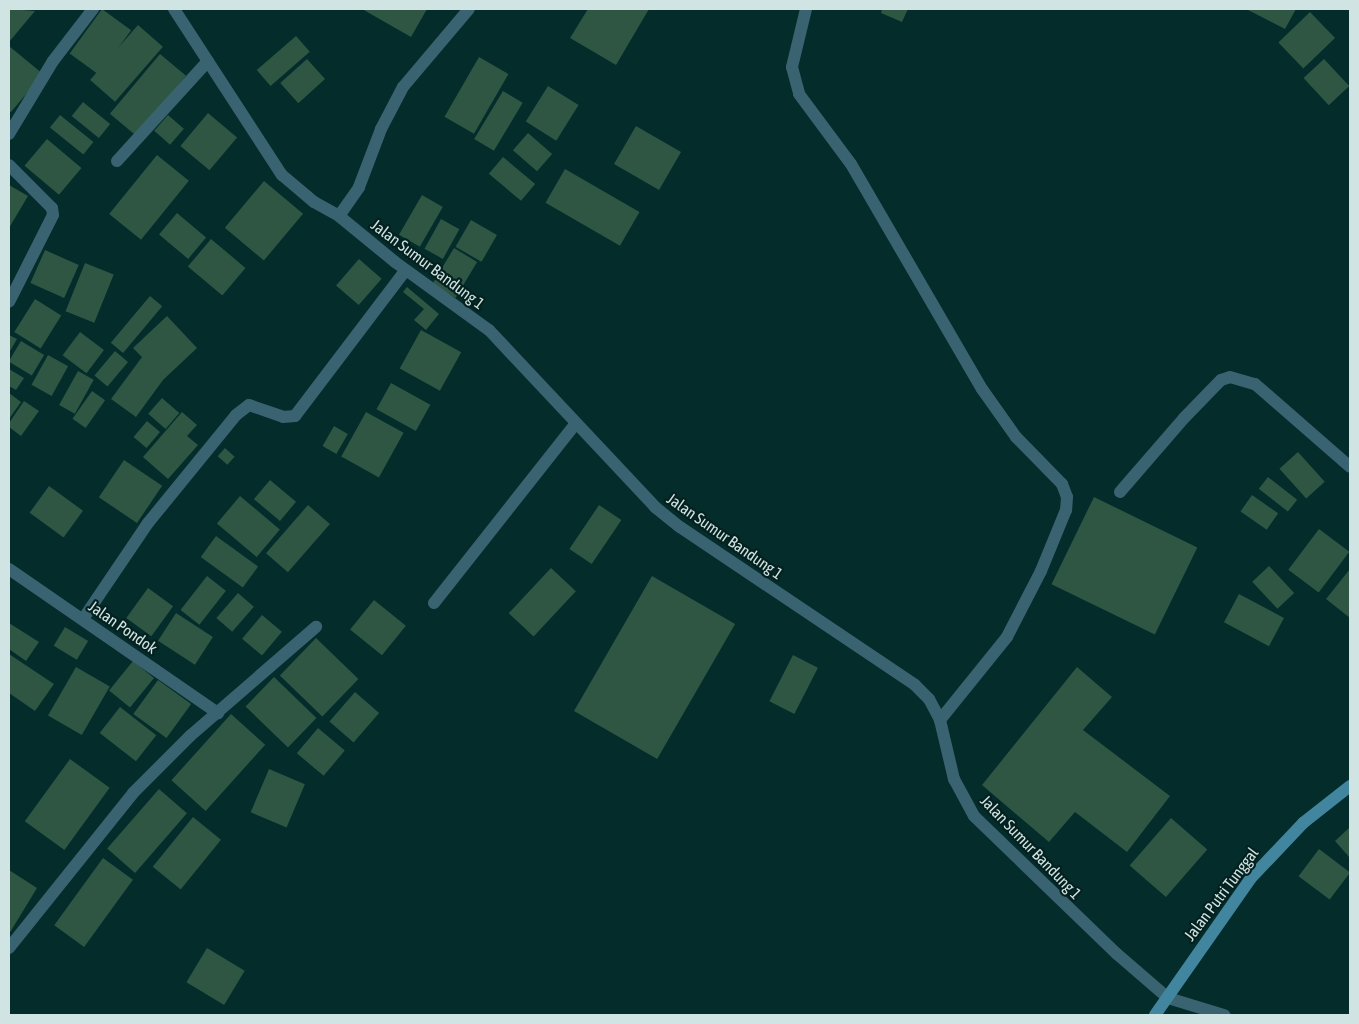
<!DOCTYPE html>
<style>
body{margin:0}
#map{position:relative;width:1359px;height:1024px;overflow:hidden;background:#032c2b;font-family:"Asap Condensed",sans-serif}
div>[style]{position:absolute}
.building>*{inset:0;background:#2e5643;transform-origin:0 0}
.street>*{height:12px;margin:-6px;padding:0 6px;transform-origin:6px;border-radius:6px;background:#3a6372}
.secondary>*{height:12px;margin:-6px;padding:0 6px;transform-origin:6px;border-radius:6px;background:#41869e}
span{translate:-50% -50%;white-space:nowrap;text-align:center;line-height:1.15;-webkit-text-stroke:4.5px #042120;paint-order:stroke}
.street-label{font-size:16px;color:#d0e4e3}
.frame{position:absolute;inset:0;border:10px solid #d0e4e3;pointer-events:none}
</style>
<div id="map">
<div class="building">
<div style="clip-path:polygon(9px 9px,35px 11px,9px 42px)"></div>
<div style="left:102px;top:9px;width:36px;height:55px;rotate:36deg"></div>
<div style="clip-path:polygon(362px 9px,427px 9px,411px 37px)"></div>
<div style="clip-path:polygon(588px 9px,649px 9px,616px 65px,570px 38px)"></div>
<div style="clip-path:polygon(882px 9px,908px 9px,902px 22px,881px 13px)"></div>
<div style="clip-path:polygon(1246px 9px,1296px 9px,1285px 29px)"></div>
<div style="left:1310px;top:12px;width:36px;height:44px;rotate:46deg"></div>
<div style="left:138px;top:25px;width:33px;height:73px;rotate:41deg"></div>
<div style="left:296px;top:36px;width:21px;height:52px;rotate:49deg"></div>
<div style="clip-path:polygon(9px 46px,43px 74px,11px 112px,9px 111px)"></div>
<div style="left:160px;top:54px;width:34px;height:78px;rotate:40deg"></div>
<div style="left:479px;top:57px;width:34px;height:69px;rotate:30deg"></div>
<div style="left:307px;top:59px;width:27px;height:36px;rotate:48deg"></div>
<div style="left:1324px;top:59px;width:37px;height:28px;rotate:47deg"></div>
<div style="left:548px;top:86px;width:36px;height:42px;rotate:32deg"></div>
<div style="left:503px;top:91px;width:23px;height:56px;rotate:31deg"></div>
<div style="left:83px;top:102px;width:35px;height:18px;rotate:39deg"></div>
<div style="left:208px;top:113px;width:38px;height:43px;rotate:40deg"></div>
<div style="left:60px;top:115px;width:43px;height:16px;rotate:39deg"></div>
<div style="left:168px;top:115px;width:21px;height:21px;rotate:41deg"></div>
<div style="left:636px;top:126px;width:52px;height:44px;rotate:30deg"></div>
<div style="left:528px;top:133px;width:32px;height:23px;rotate:41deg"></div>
<div style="left:47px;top:139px;width:45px;height:35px;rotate:40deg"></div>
<div style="left:157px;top:155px;width:41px;height:76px;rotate:39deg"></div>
<div style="left:503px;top:157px;width:42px;height:22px;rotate:40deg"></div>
<div style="left:565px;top:169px;width:86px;height:39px;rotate:30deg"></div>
<div style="left:264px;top:181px;width:51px;height:61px;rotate:40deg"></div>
<div style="clip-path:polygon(9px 185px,28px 196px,9px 228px)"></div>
<div style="left:422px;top:195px;width:24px;height:46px;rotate:30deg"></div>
<div style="left:177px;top:213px;width:38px;height:28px;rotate:40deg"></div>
<div style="left:441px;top:219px;width:21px;height:34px;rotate:29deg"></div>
<div style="left:471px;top:220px;width:30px;height:31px;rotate:30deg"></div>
<div style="left:211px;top:239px;width:45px;height:36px;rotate:40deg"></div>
<div style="left:454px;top:248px;width:27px;height:42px;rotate:31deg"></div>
<div style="left:45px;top:250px;width:37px;height:36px;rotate:24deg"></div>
<div style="left:359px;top:259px;width:30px;height:35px;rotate:41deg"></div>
<div style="left:85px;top:263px;width:31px;height:52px;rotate:22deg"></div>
<div style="clip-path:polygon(407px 287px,439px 314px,426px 330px,414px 320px,424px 309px,403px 292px)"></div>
<div style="left:150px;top:296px;width:16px;height:61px;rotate:40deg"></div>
<div style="left:35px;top:299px;width:31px;height:39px;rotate:32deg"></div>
<div style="clip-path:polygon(167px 316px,197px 348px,163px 380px,136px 417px,111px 399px,142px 357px,133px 348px)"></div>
<div style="left:421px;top:330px;width:46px;height:44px;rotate:29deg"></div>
<div style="left:80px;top:332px;width:30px;height:29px;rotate:37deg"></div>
<div style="clip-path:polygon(9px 335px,17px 339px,9px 353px)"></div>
<div style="left:21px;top:341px;width:27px;height:24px;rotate:31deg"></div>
<div style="left:115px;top:351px;width:17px;height:32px;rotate:40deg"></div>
<div style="left:48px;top:355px;width:23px;height:34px;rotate:29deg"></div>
<div style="clip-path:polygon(9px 369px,24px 378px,16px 390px,9px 386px)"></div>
<div style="left:78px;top:371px;width:18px;height:39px;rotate:29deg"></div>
<div style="left:391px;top:383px;width:45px;height:30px;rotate:29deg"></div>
<div style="left:92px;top:391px;width:16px;height:34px;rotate:35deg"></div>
<div style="clip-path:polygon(9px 393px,21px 402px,9px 419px)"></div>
<div style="left:162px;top:398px;width:23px;height:21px;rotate:41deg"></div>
<div style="clip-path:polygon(24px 401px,39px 411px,21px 436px,9px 427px,9px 423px)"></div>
<div style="clip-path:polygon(182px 412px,197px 425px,187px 436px,198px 445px,168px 479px,143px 457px)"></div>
<div style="left:366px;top:412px;width:43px;height:51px;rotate:29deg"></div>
<div style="left:147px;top:421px;width:17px;height:21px;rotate:40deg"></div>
<div style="left:334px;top:426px;width:16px;height:23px;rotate:30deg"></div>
<div style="left:225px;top:448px;width:13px;height:11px;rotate:42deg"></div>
<div style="left:1298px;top:452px;width:40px;height:25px;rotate:48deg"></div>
<div style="left:124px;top:460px;width:46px;height:45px;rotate:34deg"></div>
<div style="left:1268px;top:477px;width:37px;height:15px;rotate:38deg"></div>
<div style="left:270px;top:480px;width:34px;height:25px;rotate:40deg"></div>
<div style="left:49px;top:486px;width:42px;height:33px;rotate:36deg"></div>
<div style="left:1252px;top:495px;width:32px;height:20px;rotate:35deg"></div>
<div style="left:240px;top:496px;width:52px;height:36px;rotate:40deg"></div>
<div style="left:1094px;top:497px;width:115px;height:97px;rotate:26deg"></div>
<div style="left:308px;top:505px;width:29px;height:64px;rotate:41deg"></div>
<div style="left:599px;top:505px;width:27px;height:53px;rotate:34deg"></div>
<div style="left:1319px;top:529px;width:38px;height:51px;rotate:37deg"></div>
<div style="left:216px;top:536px;width:52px;height:26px;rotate:36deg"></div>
<div style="left:1269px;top:566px;width:37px;height:23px;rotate:47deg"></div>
<div style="left:551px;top:568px;width:34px;height:62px;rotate:43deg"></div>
<div style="clip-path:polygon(1350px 569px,1350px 618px,1326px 599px)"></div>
<div style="left:207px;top:576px;width:24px;height:43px;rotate:38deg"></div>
<div style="left:652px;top:576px;width:96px;height:156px;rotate:30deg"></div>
<div style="left:148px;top:588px;width:31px;height:37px;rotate:36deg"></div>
<div style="left:238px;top:593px;width:21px;height:33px;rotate:41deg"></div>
<div style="left:1239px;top:594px;width:51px;height:32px;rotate:28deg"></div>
<div style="left:374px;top:600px;width:41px;height:38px;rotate:39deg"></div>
<div style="left:176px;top:613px;width:44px;height:33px;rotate:33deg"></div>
<div style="left:262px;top:615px;width:26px;height:31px;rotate:40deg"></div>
<div style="clip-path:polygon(9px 623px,39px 642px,26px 661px,9px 649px)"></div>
<div style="left:65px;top:627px;width:27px;height:22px;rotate:31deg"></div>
<div style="left:316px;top:638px;width:59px;height:52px;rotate:44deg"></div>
<div style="clip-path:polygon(9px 654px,54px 684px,35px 711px,9px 693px)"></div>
<div style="left:793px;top:655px;width:28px;height:52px;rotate:27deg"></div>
<div style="left:133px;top:661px;width:27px;height:38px;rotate:39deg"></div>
<div style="left:76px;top:667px;width:39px;height:56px;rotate:30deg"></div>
<div style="clip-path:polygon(1077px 667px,1112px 697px,1083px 730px,1170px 796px,1127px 852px,1075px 812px,1049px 842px,982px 785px)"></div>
<div style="left:274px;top:677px;width:59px;height:41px;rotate:44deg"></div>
<div style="left:158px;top:680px;width:41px;height:42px;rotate:36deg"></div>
<div style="left:355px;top:692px;width:32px;height:39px;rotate:41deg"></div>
<div style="left:120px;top:707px;width:46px;height:33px;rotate:38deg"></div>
<div style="left:231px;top:714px;width:46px;height:89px;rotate:42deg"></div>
<div style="left:318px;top:728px;width:35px;height:33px;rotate:40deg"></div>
<div style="left:70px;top:759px;width:49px;height:77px;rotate:36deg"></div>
<div style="left:269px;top:769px;width:39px;height:47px;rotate:23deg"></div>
<div style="left:159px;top:789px;width:37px;height:79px;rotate:41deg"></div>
<div style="left:193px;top:817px;width:36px;height:64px;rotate:39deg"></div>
<div style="left:1171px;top:818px;width:48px;height:63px;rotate:41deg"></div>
<div style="clip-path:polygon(1350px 827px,1350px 858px,1335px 841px)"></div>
<div style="left:1319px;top:849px;width:39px;height:34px;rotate:37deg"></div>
<div style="left:103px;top:858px;width:37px;height:83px;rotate:36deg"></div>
<div style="clip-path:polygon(9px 870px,37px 888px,9px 934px)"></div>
<div style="left:207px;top:948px;width:44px;height:40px;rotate:31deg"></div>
</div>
<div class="street">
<div style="left:174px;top:9px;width:198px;rotate:57deg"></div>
<div style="left:282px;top:175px;width:42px;rotate:40.2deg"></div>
<div style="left:314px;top:202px;width:29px;rotate:29deg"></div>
<div style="left:339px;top:216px;width:72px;rotate:39.4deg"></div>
<div style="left:395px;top:262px;width:116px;rotate:35.9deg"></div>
<div style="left:489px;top:330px;width:243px;rotate:46.8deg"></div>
<div style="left:655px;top:507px;width:32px;rotate:39deg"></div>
<div style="left:680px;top:527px;width:283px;rotate:33.9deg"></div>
<div style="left:915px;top:685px;width:20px;rotate:45deg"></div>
<div style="left:929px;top:699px;width:24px;rotate:62deg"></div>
<div style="left:940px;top:720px;width:61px;rotate:76.7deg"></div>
<div style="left:954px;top:779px;width:42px;rotate:61.6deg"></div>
<div style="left:974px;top:816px;width:199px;rotate:44deg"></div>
<div style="left:1117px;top:954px;width:67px;rotate:40.8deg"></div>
<div style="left:1168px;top:998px;width:59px;rotate:16.9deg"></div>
<div style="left:806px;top:9px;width:60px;rotate:103.6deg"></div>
<div style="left:792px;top:67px;width:28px;rotate:75deg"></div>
<div style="left:799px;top:94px;width:87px;rotate:53.4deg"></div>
<div style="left:851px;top:164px;width:260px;rotate:59.8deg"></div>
<div style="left:982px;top:389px;width:59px;rotate:54.7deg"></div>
<div style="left:1016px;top:437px;width:66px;rotate:45.6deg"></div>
<div style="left:1062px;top:484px;width:14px;rotate:69deg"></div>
<div style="left:1067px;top:497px;width:13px;rotate:94deg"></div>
<div style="left:1066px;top:510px;width:66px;rotate:112.3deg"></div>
<div style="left:1041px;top:571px;width:74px;rotate:117.3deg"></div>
<div style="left:1007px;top:637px;width:107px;rotate:128.9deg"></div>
<div style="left:9px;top:134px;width:85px;rotate:-58.9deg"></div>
<div style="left:53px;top:61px;width:66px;rotate:-52.4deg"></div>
<div style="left:117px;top:161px;width:135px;rotate:-47.7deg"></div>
<div style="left:9px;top:165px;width:61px;rotate:45deg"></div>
<div style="left:52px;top:208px;width:7px;rotate:82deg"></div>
<div style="left:53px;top:215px;width:97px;rotate:116.8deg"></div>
<div style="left:339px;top:216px;width:35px;rotate:-55deg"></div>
<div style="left:359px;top:187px;width:62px;rotate:-69.2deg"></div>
<div style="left:381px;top:129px;width:47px;rotate:-62.4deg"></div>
<div style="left:403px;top:87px;width:102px;rotate:-49.8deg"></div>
<div style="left:1120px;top:492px;width:98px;rotate:-49.1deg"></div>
<div style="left:1184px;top:418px;width:53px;rotate:-45.8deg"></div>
<div style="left:1221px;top:380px;width:9px;rotate:-18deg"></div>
<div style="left:1230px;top:377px;width:26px;rotate:16deg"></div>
<div style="left:1255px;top:384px;width:126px;rotate:41.1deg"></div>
<div style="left:9px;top:569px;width:254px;rotate:34.6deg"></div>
<div style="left:434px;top:603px;width:229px;rotate:-51.7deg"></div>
<div style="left:83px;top:619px;width:116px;rotate:-55.9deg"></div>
<div style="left:148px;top:523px;width:139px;rotate:-50.8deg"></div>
<div style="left:236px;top:415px;width:16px;rotate:-38deg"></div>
<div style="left:249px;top:405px;width:36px;rotate:19deg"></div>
<div style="left:283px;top:417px;width:12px;rotate:-5deg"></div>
<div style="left:295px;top:416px;width:183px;rotate:-52.8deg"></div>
<div style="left:9px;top:948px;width:198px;rotate:-51.3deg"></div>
<div style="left:133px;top:793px;width:81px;rotate:-45deg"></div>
<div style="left:190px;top:736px;width:167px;rotate:-40.9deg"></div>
</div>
<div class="secondary">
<div style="left:1155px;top:1015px;width:167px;rotate:-55deg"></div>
<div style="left:1251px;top:878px;width:76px;rotate:-46.6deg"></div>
<div style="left:1303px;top:823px;width:60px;rotate:-38.2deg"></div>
</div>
<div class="street-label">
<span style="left:428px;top:264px;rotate:37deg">Jalan Sumur Bandung 1</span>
<span style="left:725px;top:536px;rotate:35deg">Jalan Sumur Bandung 1</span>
<span style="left:123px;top:627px;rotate:35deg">Jalan Pondok</span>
<span style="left:1031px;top:847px;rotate:46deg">Jalan Sumur Bandung 1</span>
<span style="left:1221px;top:894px;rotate:-53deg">Jalan Putri Tunggal</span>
</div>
<div class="frame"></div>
</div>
